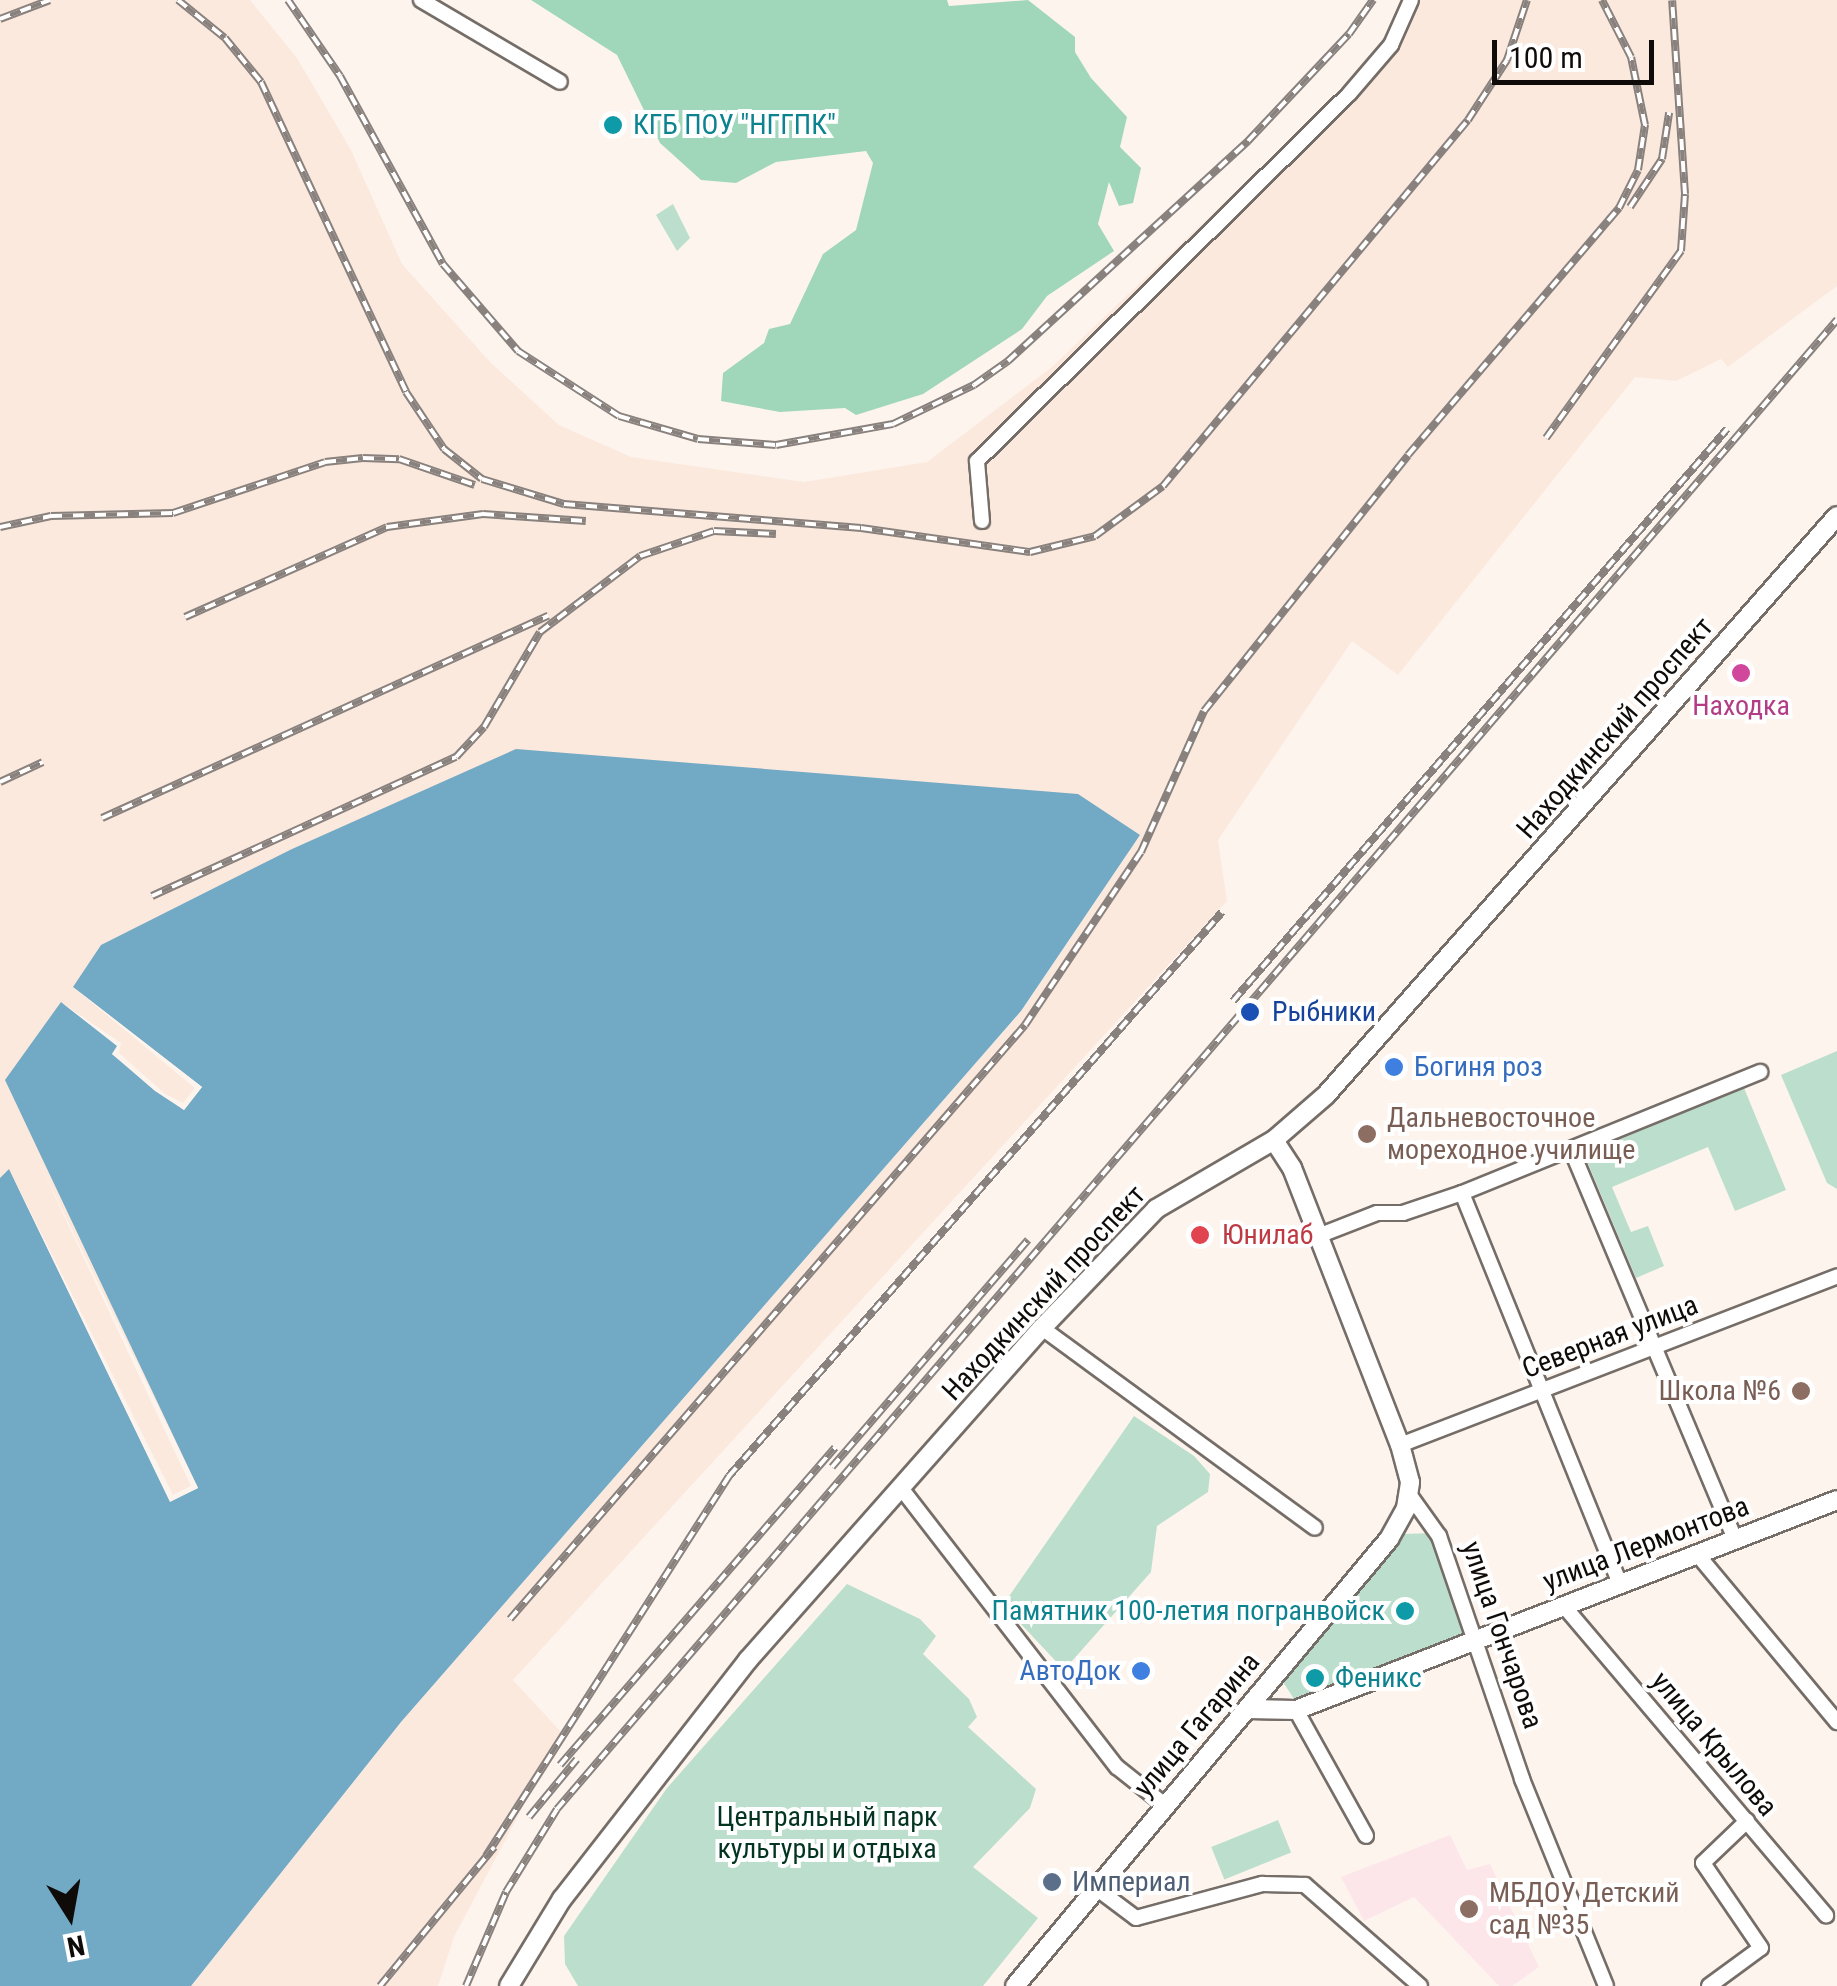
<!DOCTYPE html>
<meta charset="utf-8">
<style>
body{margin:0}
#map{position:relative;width:1837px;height:1986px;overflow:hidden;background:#fef4ee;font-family:"Roboto Condensed",sans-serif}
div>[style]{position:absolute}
.built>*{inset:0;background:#fbe9de}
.education>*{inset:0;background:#fce6ea}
.green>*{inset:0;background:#bbdfcc;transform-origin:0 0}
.forest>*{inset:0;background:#a0d7ba}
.water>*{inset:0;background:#72a9c5}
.pier>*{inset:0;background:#fef4ee}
.roads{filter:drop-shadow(2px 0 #756d67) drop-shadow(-2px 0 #756d67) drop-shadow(0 2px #756d67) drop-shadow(0 -2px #756d67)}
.minor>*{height:14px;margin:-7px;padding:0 7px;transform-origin:7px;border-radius:7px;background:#fff}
.major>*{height:18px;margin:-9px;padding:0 9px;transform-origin:9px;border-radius:9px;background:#fff}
.rail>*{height:8px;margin-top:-4px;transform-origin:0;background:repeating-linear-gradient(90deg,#fff 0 11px,#88817d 0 22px);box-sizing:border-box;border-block:2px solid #88817d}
.dots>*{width:28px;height:28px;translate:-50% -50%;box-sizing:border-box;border:5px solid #fff;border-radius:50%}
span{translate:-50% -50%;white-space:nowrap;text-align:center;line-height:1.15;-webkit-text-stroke:8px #fff;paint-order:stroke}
.culture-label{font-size:28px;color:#0d838f}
.left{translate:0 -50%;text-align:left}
.right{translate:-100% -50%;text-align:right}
.hotel-label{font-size:28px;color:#b23c85}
.street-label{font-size:28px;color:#0f0b09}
.transit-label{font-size:28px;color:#164399}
.shop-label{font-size:28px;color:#366cbe}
.education-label{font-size:28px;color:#785e54}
.health-label{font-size:28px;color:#be3a42}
.park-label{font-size:28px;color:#033321}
.service-label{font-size:28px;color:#4e5e75}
.north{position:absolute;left:20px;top:1866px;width:100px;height:100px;-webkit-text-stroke:8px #fff;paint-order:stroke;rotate:169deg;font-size:28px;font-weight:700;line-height:40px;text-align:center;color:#0f0b09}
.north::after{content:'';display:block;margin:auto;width:35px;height:45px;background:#0f0b09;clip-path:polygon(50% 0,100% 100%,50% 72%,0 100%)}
.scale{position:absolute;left:1492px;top:40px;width:162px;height:45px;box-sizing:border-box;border:5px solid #0f0b09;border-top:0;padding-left:12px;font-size:30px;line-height:35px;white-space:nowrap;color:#0f0b09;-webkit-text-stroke:8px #fff;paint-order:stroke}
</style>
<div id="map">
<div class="built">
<div style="clip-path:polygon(0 0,250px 0,297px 58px,351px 150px,402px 264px,491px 363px,559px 425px,631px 457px,804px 482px,927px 462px,1052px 367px,1345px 87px,1382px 43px,1404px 0,1837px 0,1837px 286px,1728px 367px,1721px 359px,1676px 381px,1635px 377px,1398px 675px,1352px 641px,1218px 840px,1227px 901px,513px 1680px,562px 1733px,454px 1937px,438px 1986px,191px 1986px,401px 1722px,1021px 1011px,1140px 835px,202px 1087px,198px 1488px,170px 1502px,0 1178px)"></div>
</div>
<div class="education">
<div style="clip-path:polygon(1450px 1835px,1467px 1870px,1490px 1864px,1539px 1967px,1512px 1986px,1499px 1986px,1414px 1897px,1364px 1921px,1341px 1877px)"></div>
</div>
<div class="green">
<div style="clip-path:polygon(673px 204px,690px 238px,677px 251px,656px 215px)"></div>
<div style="clip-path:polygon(1837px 1051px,1837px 1189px,1827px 1183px,1781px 1075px)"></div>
<div style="clip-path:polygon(1744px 1088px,1786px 1190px,1735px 1211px,1708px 1147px,1612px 1187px,1631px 1232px,1648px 1226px,1664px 1266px,1636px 1278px,1584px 1154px)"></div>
<div style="clip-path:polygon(1134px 1416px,1194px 1456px,1210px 1474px,1208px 1492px,1157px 1526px,1151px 1572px,1064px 1670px,1003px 1605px)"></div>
<div style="clip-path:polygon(1432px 1533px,1468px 1633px,1296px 1702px,1283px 1682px,1289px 1670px,1403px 1534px)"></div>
<div style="clip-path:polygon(847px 1584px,920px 1619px,936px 1636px,923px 1654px,969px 1699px,977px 1717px,968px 1727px,1036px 1789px,1030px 1808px,973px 1867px,1038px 1918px,983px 1986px,578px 1986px,565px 1964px,564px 1936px,667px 1788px)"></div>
<div style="left:1278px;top:1820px;width:35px;height:72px;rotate:68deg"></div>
</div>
<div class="forest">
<div style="clip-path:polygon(531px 0,947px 0,949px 6px,1028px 0,1075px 37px,1075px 52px,1091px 78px,1127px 117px,1120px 147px,1141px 168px,1133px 203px,1119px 206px,1109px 182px,1098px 224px,1114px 251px,1047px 296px,1022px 329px,923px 394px,856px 415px,845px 408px,780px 412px,721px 401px,723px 373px,764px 343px,769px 329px,790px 324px,823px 254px,856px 230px,873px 163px,866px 151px,776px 162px,736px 183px,701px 180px,660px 143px,617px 55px)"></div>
</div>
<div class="water">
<div style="clip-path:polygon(516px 749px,1078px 794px,1140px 835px,1021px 1011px,401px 1722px,191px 1986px,0 1986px,0 1178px,9px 1169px,170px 1501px,198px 1488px,5px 1080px,61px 1002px,118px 1046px,112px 1054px,184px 1110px,202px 1087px,73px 987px,101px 945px,292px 849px)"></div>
</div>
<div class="pier">
<div style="clip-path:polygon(73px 987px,202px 1087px,184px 1110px,155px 1091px,112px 1054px,117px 1046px,61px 1002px,121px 1043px,119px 1053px,165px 1094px,183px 1103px,195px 1088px)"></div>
<div style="clip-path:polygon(35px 1154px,198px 1488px,170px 1502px,9px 1169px,173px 1495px,191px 1486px)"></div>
</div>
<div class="roads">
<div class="minor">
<div style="left:421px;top:0;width:161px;rotate:30.5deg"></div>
<div style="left:982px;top:521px;width:60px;rotate:-94.8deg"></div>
<div style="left:977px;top:461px;width:523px;rotate:-44.61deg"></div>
<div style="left:1349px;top:94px;width:65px;rotate:-49.4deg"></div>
<div style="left:1391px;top:45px;width:49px;rotate:-66deg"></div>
<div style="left:1571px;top:1149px;width:423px;rotate:67.2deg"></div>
<div style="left:1462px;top:1193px;width:423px;rotate:68deg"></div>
<div style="left:1318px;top:1236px;width:63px;rotate:-21.3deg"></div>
<div style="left:1377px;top:1213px;width:26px"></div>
<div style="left:1403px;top:1213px;width:62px;rotate:-18.7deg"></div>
<div style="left:1462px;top:1193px;width:322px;rotate:-22.1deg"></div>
<div style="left:1042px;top:1328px;width:338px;rotate:36.2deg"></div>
<div style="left:1400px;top:1445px;width:469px;rotate:-21.1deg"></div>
<div style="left:901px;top:1488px;width:353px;rotate:52.3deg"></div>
<div style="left:1117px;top:1767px;width:61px;rotate:38.4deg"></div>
<div style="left:1409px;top:1494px;width:52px;rotate:54.5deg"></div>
<div style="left:1439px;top:1536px;width:257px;rotate:71.1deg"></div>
<div style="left:1522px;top:1779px;width:223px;rotate:67.9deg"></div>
<div style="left:1697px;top:1554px;width:219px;rotate:50.2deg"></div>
<div style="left:1563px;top:1605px;width:407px;rotate:49.7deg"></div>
<div style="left:1296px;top:1710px;width:144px;rotate:60.9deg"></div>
<div style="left:1096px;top:1888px;width:50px;rotate:36.9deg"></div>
<div style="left:1136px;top:1918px;width:131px;rotate:-15.1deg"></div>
<div style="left:1262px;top:1884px;width:43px;rotate:1.3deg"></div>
<div style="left:1305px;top:1885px;width:153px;rotate:41.3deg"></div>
<div style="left:1709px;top:1986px;width:64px;rotate:-36.2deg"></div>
<div style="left:1761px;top:1948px;width:103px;rotate:-124.3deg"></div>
<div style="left:1703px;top:1863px;width:61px;rotate:-43.7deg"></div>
</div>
<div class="major">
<div style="left:1248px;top:1709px;width:48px;rotate:1.2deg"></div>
<div style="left:1296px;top:1710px;width:580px;rotate:-21.21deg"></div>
<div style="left:509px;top:1986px;width:102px;rotate:-58.7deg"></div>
<div style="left:562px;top:1899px;width:303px;rotate:-52.1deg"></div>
<div style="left:748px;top:1660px;width:443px;rotate:-48.5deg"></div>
<div style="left:1042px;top:1328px;width:165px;rotate:-46.2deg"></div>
<div style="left:1156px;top:1209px;width:137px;rotate:-30.3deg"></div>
<div style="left:1274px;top:1140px;width:69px;rotate:-40.9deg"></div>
<div style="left:1326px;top:1095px;width:772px;rotate:-48.57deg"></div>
<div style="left:1015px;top:1986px;width:583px;rotate:-50.08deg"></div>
<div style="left:1389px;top:1539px;width:35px;rotate:-61deg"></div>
<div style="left:1406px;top:1508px;width:26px;rotate:-81deg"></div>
<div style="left:1410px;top:1482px;width:38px;rotate:-105deg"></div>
<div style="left:1400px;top:1445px;width:297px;rotate:-111.3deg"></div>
<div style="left:1292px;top:1168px;width:33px;rotate:-123deg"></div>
</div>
</div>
<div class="rail">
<div style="left:178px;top:0;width:60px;rotate:39deg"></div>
<div style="left:225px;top:38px;width:57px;rotate:50.7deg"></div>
<div style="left:261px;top:82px;width:342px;rotate:64.9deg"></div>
<div style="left:406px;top:392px;width:69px;rotate:56.3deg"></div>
<div style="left:444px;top:449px;width:48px;rotate:38.3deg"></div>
<div style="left:482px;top:479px;width:86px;rotate:17deg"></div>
<div style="left:564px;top:504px;width:298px;rotate:4.6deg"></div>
<div style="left:861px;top:528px;width:171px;rotate:8.1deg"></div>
<div style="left:1030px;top:552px;width:67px;rotate:-13.8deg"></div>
<div style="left:1095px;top:536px;width:84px;rotate:-36.3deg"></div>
<div style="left:1163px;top:486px;width:476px;rotate:-50.2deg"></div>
<div style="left:1468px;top:120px;width:72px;rotate:-57deg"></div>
<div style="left:1507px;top:60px;width:63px;rotate:-71.6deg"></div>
<div style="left:288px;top:0;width:92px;rotate:55.6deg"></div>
<div style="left:340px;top:76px;width:214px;rotate:61.3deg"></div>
<div style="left:443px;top:264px;width:115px;rotate:49.2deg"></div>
<div style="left:518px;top:351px;width:120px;rotate:32.8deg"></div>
<div style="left:619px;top:416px;width:82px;rotate:16.2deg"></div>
<div style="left:698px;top:439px;width:78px;rotate:4.4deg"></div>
<div style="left:776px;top:445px;width:119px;rotate:-10.2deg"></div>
<div style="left:893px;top:424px;width:90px;rotate:-25.7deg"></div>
<div style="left:974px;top:385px;width:42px;rotate:-35.2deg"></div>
<div style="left:1008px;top:361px;width:326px;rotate:-42.5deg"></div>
<div style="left:1248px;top:141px;width:147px;rotate:-46.7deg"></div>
<div style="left:1349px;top:34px;width:42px;rotate:-54.8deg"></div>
<div style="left:0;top:19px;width:53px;rotate:-20.8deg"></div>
<div style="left:1630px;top:207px;width:58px;rotate:-56.3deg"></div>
<div style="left:1662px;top:159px;width:47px;rotate:-81.3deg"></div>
<div style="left:1546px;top:438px;width:231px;rotate:-54.2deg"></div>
<div style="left:1681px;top:251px;width:57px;rotate:-86deg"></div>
<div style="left:1685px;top:194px;width:194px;rotate:-93.8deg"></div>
<div style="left:0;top:527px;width:52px;rotate:-12.2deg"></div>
<div style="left:51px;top:516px;width:122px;rotate:-1.4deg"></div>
<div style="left:173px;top:513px;width:160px;rotate:-18.5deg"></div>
<div style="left:325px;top:462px;width:38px;rotate:-6deg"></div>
<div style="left:363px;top:458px;width:36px;rotate:2deg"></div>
<div style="left:399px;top:459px;width:80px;rotate:18.9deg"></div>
<div style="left:185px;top:617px;width:221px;rotate:-24deg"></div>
<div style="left:387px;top:527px;width:97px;rotate:-7.7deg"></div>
<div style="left:483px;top:514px;width:103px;rotate:3.9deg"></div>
<div style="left:0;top:782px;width:47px;rotate:-24.9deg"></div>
<div style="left:102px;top:818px;width:490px;rotate:-24.4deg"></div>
<div style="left:152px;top:896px;width:334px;rotate:-24.6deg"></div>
<div style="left:456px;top:757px;width:41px;rotate:-47deg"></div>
<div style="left:484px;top:727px;width:110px;rotate:-59.5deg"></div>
<div style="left:540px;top:632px;width:126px;rotate:-37.2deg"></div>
<div style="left:640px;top:556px;width:78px;rotate:-18.7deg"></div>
<div style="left:714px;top:531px;width:62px;rotate:2.8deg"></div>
<div style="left:1233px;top:1001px;width:756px;rotate:-49.18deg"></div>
<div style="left:832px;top:1467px;width:300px;rotate:-49.2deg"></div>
<div style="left:510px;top:1619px;width:786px;rotate:-49.07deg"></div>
<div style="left:1025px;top:1025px;width:208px;rotate:-56.2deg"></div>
<div style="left:1141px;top:852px;width:154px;rotate:-65.9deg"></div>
<div style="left:1204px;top:711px;width:327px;rotate:-51.4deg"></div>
<div style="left:1408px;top:455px;width:325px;rotate:-49.5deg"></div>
<div style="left:1619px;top:208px;width:42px;rotate:-63.4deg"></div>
<div style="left:1638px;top:170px;width:46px;rotate:-81.2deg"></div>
<div style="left:1645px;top:125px;width:69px;rotate:-101.6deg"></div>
<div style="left:1631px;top:57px;width:64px;rotate:-117deg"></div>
<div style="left:560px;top:1765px;width:420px;rotate:-49.1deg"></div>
<div style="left:529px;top:1817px;width:75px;rotate:-50.4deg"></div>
<div style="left:486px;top:1856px;width:451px;rotate:-57.4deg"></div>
<div style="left:729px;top:1476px;width:749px;rotate:-48.84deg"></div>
<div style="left:380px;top:1986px;width:180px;rotate:-50.6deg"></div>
<div style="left:466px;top:1986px;width:102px;rotate:-66.9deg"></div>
<div style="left:506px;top:1892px;width:97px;rotate:-58.4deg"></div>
<div style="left:557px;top:1809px;width:1964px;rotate:-49.32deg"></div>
</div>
<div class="dots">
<div style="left:613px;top:125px;background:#0f9aa8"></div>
<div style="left:1741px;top:673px;background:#d1479c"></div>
<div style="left:1250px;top:1012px;background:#1a4fb4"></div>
<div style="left:1394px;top:1067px;background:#3f7fe0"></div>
<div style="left:1367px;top:1134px;background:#8d6e63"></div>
<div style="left:1200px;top:1235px;background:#e0444e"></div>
<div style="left:1801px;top:1391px;background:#8d6e63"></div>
<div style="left:1405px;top:1611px;background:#0f9aa8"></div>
<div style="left:1141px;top:1671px;background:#3f7fe0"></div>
<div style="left:1315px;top:1678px;background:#0f9aa8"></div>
<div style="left:1052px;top:1882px;background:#5c6f8a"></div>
<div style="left:1469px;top:1909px;background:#8d6e63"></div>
</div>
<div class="culture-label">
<span class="left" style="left:633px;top:125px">КГБ ПОУ "НГГПК"</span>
<span class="right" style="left:1385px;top:1611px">Памятник 100-летия погранвойск</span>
<span class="left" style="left:1335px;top:1678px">Феникс</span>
</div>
<div class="hotel-label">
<span style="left:1741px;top:706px">Находка</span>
</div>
<div class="street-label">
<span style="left:1615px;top:728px;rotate:-49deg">Находкинский проспект</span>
<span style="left:1044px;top:1293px;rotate:-47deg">Находкинский проспект</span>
<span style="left:1610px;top:1337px;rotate:-21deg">Северная улица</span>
<span style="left:1646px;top:1544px;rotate:-21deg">улица Лермонтова</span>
<span style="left:1502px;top:1635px;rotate:71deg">улица Гончарова</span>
<span style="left:1197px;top:1725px;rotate:-50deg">улица Гагарина</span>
<span style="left:1714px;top:1744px;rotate:50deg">улица Крылова</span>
</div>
<div class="transit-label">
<span class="left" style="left:1272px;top:1012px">Рыбники</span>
</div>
<div class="shop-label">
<span class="left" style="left:1414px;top:1067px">Богиня роз</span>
<span class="right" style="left:1121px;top:1671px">АвтоДок</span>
</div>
<div class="education-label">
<span class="left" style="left:1387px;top:1134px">Дальневосточное<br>мореходное училище</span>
<span class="right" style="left:1781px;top:1391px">Школа №6</span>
<span class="left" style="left:1489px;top:1909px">МБДОУ Детский<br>сад №35</span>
</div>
<div class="health-label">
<span class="left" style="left:1222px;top:1235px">Юнилаб</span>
</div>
<div class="park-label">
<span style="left:827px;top:1833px">Центральный парк<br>культуры и отдыха</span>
</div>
<div class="service-label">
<span class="left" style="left:1072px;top:1882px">Империал</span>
</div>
<div class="north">N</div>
<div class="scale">100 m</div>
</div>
